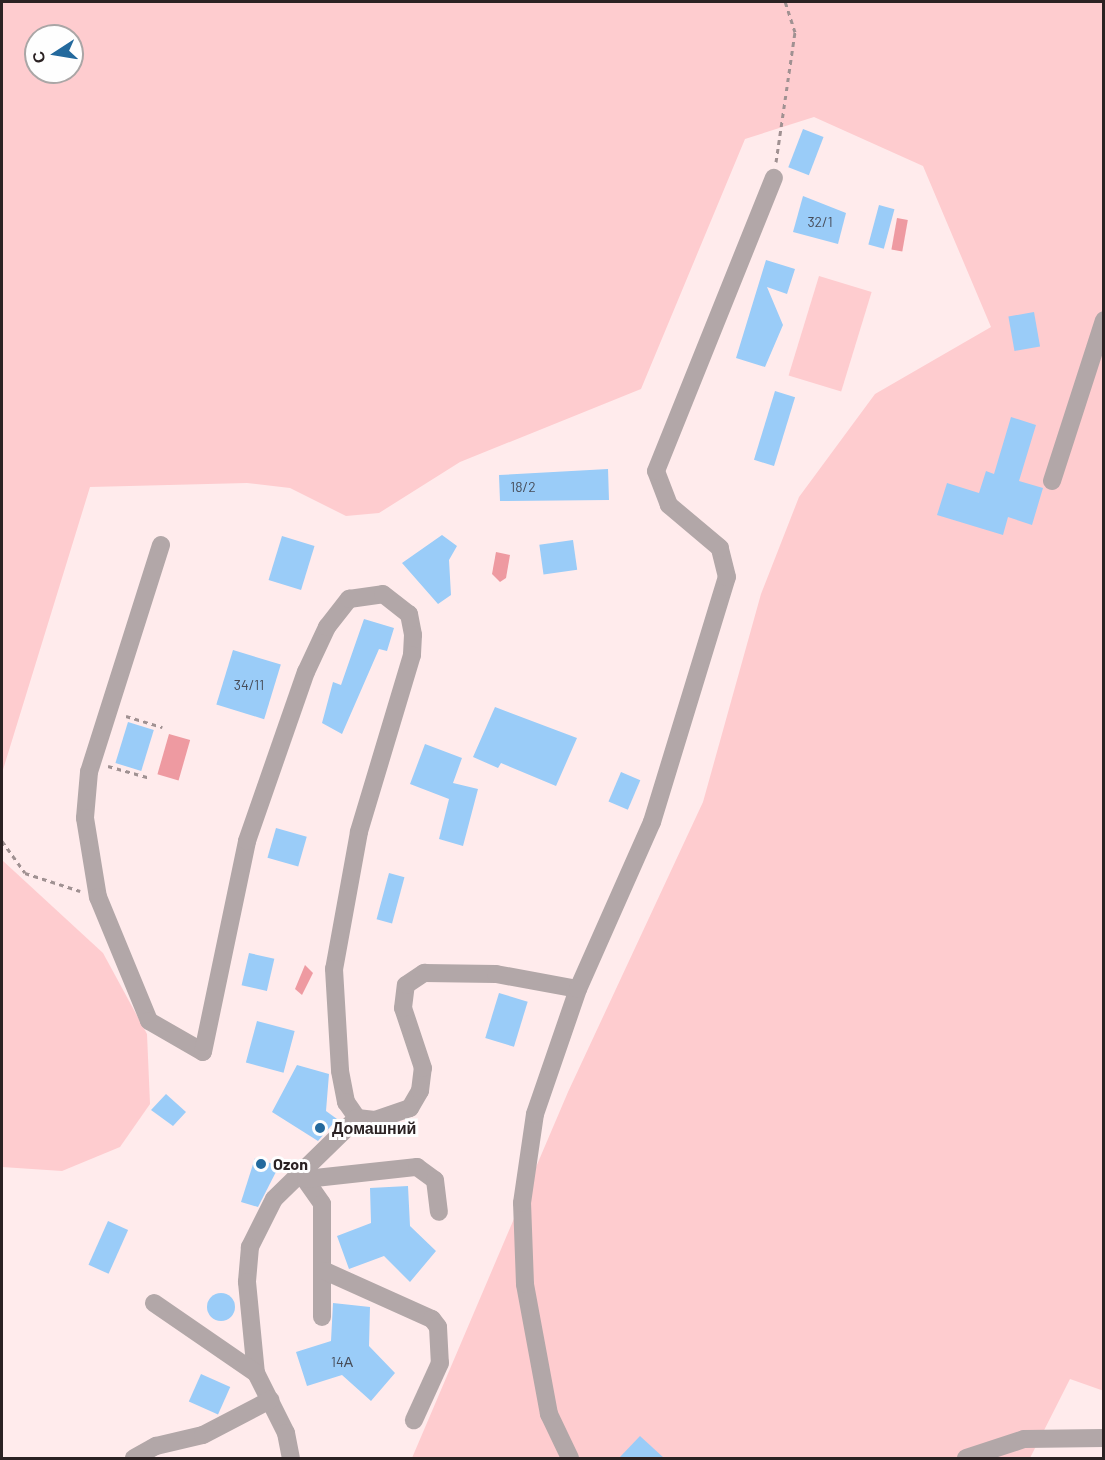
<!DOCTYPE html>
<meta charset="utf-8">
<style>
body{margin:0}
#map{position:relative;width:1105px;height:1460px;overflow:hidden;background:#ffebec;font-family:Barlow,sans-serif}
div>[style]{position:absolute}
.green>*{inset:0;background:#fecccf;transform-origin:0 0}
.water>*{inset:0;background:#ee9aa1;transform-origin:0 0}
.building>*{inset:0;background:#9accf8;transform-origin:0 0}
.round{border-radius:50%}
.path>*{height:3px;margin-top:-1.5px;transform-origin:0;background:repeating-linear-gradient(90deg,#a09192 0 4.5px,transparent 0 9px)}
.minor>*{height:18px;margin:-9px;padding:0 9px;transform-origin:9px;border-radius:9px;background:#b2a7a8}
.dots>*{width:16px;height:16px;translate:-50% -50%;box-sizing:border-box;border:3px solid #fefefe;border-radius:50%}
span{translate:-50% -50%;white-space:nowrap;text-align:center;line-height:1.15;-webkit-text-stroke:6px #fefefe;paint-order:stroke}
.number-label{font-size:14px;color:#474c58}
.number-label span{-webkit-text-stroke-width:0}
.poi-label{font-size:16px;color:#2b2223;font-weight:700}
.left{translate:0 -50%;text-align:left}
.frame{position:absolute;inset:0;border:3px solid #2b2223;pointer-events:none}
.north{position:absolute;left:24px;top:24px;width:60px;height:60px;box-sizing:border-box;background:#fefefe;border:2px solid #aaa6a6;border-radius:50%;rotate:258deg;font-size:16px;font-weight:700;line-height:24px;text-align:center;color:#2b2223}
.north::after{content:'';display:block;margin:auto;width:21px;height:27px;background:#23699d;clip-path:polygon(50% 0,100% 100%,50% 72%,0 100%)}
</style>
<div id="map">
<div class="green">
<div style="clip-path:polygon(evenodd,2px 2px,1103px 2px,1104px 1391px,1070px 1379px,1030px 1458px,412px 1458px,568px 1092px,703px 802px,761px 594px,799px 497px,875px 394px,991px 327px,923px 166px,814px 117px,745px 139px,641px 389px,460px 462px,379px 513px,346px 516px,290px 488px,247px 483px,90px 487px,2px 773px,2px 2px,36px 36px,72px 36px,72px 72px,36px 72px,36px 36px)"></div>
<div style="left:819px;top:276px;width:55px;height:104px;rotate:17deg"></div>
<div style="clip-path:polygon(2px 860px,103px 953px,147px 1034px,150px 1104px,120px 1147px,62px 1171px,2px 1167px)"></div>
</div>
<div class="water">
<div style="left:897px;top:218px;width:11px;height:32px;rotate:10deg"></div>
<div style="clip-path:polygon(496px 552px,510px 555px,506px 578px,500px 582px,492px 574px)"></div>
<div style="left:169px;top:734px;width:22px;height:42px;rotate:16deg"></div>
<div style="clip-path:polygon(305px 965px,313px 973px,302px 995px,295px 989px)"></div>
</div>
<div class="building">
<div style="left:803px;top:129px;width:22px;height:41px;rotate:21deg"></div>
<div style="clip-path:polygon(803px 196px,846px 213px,838px 244px,793px 232px)"></div>
<div style="left:879px;top:205px;width:16px;height:41px;rotate:15deg"></div>
<div style="clip-path:polygon(766px 260px,795px 269px,787px 294px,767px 287px,783px 325px,765px 367px,736px 358px)"></div>
<div style="left:1034px;top:312px;width:35px;height:26px;rotate:80deg"></div>
<div style="left:775px;top:391px;width:21px;height:72px;rotate:17deg"></div>
<div style="clip-path:polygon(1011px 417px,1036px 425px,1019px 481px,1043px 488px,1032px 525px,1008px 517px,1003px 535px,937px 515px,947px 483px,979px 493px,986px 471px,994px 474px)"></div>
<div style="clip-path:polygon(608px 469px,609px 500px,500px 501px,499px 475px)"></div>
<div style="clip-path:polygon(442px 535px,457px 546px,449px 560px,451px 595px,438px 604px,402px 563px)"></div>
<div style="left:282px;top:536px;width:34px;height:46px;rotate:17deg"></div>
<div style="left:573px;top:540px;width:30px;height:34px;rotate:82deg"></div>
<div style="clip-path:polygon(364px 619px,394px 628px,387px 651px,379px 649px,342px 734px,322px 723px,333px 682px,341px 685px)"></div>
<div style="left:233px;top:650px;width:50px;height:57px;rotate:17deg"></div>
<div style="clip-path:polygon(495px 707px,577px 738px,556px 786px,501px 763px,498px 768px,473px 757px)"></div>
<div style="left:128px;top:722px;width:27px;height:43px;rotate:17deg"></div>
<div style="clip-path:polygon(425px 744px,462px 758px,453px 783px,478px 789px,463px 846px,439px 839px,449px 799px,410px 784px)"></div>
<div style="left:621px;top:772px;width:21px;height:32px;rotate:23deg"></div>
<div style="left:276px;top:828px;width:32px;height:31px;rotate:16deg"></div>
<div style="left:389px;top:873px;width:16px;height:48px;rotate:15deg"></div>
<div style="left:249px;top:953px;width:26px;height:33px;rotate:13deg"></div>
<div style="left:499px;top:993px;width:30px;height:47px;rotate:17deg"></div>
<div style="left:257px;top:1021px;width:39px;height:43px;rotate:15deg"></div>
<div style="clip-path:polygon(297px 1065px,329px 1074px,326px 1111px,337px 1119px,318px 1141px,272px 1112px)"></div>
<div style="clip-path:polygon(166px 1094px,186px 1112px,173px 1126px,151px 1110px)"></div>
<div style="clip-path:polygon(255px 1158px,279px 1166px,258px 1207px,241px 1202px)"></div>
<div style="clip-path:polygon(408px 1186px,410px 1226px,436px 1251px,410px 1282px,384px 1256px,349px 1269px,337px 1236px,371px 1223px,370px 1188px)"></div>
<div style="left:108px;top:1221px;width:22px;height:48px;rotate:24deg"></div>
<div class="round" style="left:207px;top:1293px;width:28px;height:28px"></div>
<div style="clip-path:polygon(333px 1303px,370px 1307px,369px 1346px,395px 1373px,371px 1401px,342px 1375px,307px 1386px,296px 1352px,331px 1341px)"></div>
<div style="left:201px;top:1374px;width:32px;height:30px;rotate:24deg"></div>
<div style="clip-path:polygon(640px 1436px,664px 1458px,619px 1458px)"></div>
</div>
<div class="path">
<div style="left:776px;top:162px;width:131px;rotate:-81.7deg"></div>
<div style="left:795px;top:32px;width:32px;rotate:-108deg"></div>
<div style="left:126px;top:716px;width:38px;rotate:17deg"></div>
<div style="left:108px;top:766px;width:44px;rotate:15.9deg"></div>
<div style="left:2px;top:841px;width:39px;rotate:54deg"></div>
<div style="left:25px;top:873px;width:58px;rotate:18.1deg"></div>
</div>
<div class="minor">
<div style="left:1052px;top:481px;width:169px;rotate:-72.1deg"></div>
<div style="left:161px;top:545px;width:238px;rotate:107.6deg"></div>
<div style="left:89px;top:772px;width:46px;rotate:95deg"></div>
<div style="left:85px;top:818px;width:80px;rotate:80.7deg"></div>
<div style="left:98px;top:897px;width:134px;rotate:67.6deg"></div>
<div style="left:149px;top:1021px;width:62px;rotate:29.9deg"></div>
<div style="left:203px;top:1052px;width:216px;rotate:-78.2deg"></div>
<div style="left:247px;top:841px;width:179px;rotate:-70.8deg"></div>
<div style="left:306px;top:672px;width:50px;rotate:-65deg"></div>
<div style="left:327px;top:627px;width:36px;rotate:-52deg"></div>
<div style="left:349px;top:599px;width:34px;rotate:-8deg"></div>
<div style="left:383px;top:594px;width:33px;rotate:38deg"></div>
<div style="left:409px;top:614px;width:21px;rotate:79deg"></div>
<div style="left:413px;top:635px;width:20px;rotate:93deg"></div>
<div style="left:412px;top:655px;width:185px;rotate:106.7deg"></div>
<div style="left:359px;top:832px;width:139px;rotate:100.3deg"></div>
<div style="left:334px;top:969px;width:102px;rotate:86.6deg"></div>
<div style="left:340px;top:1071px;width:32px;rotate:79deg"></div>
<div style="left:346px;top:1102px;width:19px;rotate:55deg"></div>
<div style="left:357px;top:1118px;width:116px;rotate:135.7deg"></div>
<div style="left:274px;top:1199px;width:54px;rotate:116.6deg"></div>
<div style="left:250px;top:1247px;width:35px;rotate:95deg"></div>
<div style="left:247px;top:1282px;width:91px;rotate:84.4deg"></div>
<div style="left:256px;top:1373px;width:67px;rotate:63.4deg"></div>
<div style="left:286px;top:1433px;width:25px;rotate:79deg"></div>
<div style="left:357px;top:1118px;width:18px;rotate:6deg"></div>
<div style="left:375px;top:1120px;width:37px;rotate:-19deg"></div>
<div style="left:410px;top:1108px;width:20px;rotate:-60deg"></div>
<div style="left:420px;top:1091px;width:23px;rotate:-83deg"></div>
<div style="left:423px;top:1068px;width:63px;rotate:-108.4deg"></div>
<div style="left:403px;top:1008px;width:23px;rotate:-83deg"></div>
<div style="left:406px;top:985px;width:22px;rotate:-34deg"></div>
<div style="left:424px;top:973px;width:72px;rotate:0.8deg"></div>
<div style="left:496px;top:974px;width:83px;rotate:10.4deg"></div>
<div style="left:302px;top:1175px;width:35px;rotate:55deg"></div>
<div style="left:322px;top:1204px;width:113px;rotate:90deg"></div>
<div style="left:306px;top:1179px;width:112px;rotate:-6.2deg"></div>
<div style="left:417px;top:1167px;width:22px;rotate:36deg"></div>
<div style="left:435px;top:1180px;width:32px;rotate:83deg"></div>
<div style="left:325px;top:1271px;width:117px;rotate:24.2deg"></div>
<div style="left:432px;top:1319px;width:10px;rotate:53deg"></div>
<div style="left:438px;top:1327px;width:36px;rotate:87deg"></div>
<div style="left:440px;top:1363px;width:63px;rotate:114.5deg"></div>
<div style="left:154px;top:1303px;width:124px;rotate:34.5deg"></div>
<div style="left:134px;top:1458px;width:25px;rotate:-29deg"></div>
<div style="left:156px;top:1446px;width:48px;rotate:-13.2deg"></div>
<div style="left:203px;top:1435px;width:76px;rotate:-27.6deg"></div>
<div style="left:570px;top:1458px;width:49px;rotate:-115.5deg"></div>
<div style="left:549px;top:1414px;width:132px;rotate:-100.5deg"></div>
<div style="left:525px;top:1284px;width:81px;rotate:-92.1deg"></div>
<div style="left:522px;top:1203px;width:90px;rotate:-81.7deg"></div>
<div style="left:535px;top:1114px;width:132px;rotate:-71deg"></div>
<div style="left:578px;top:989px;width:183px;rotate:-66.1deg"></div>
<div style="left:652px;top:822px;width:256px;rotate:-73deg"></div>
<div style="left:727px;top:577px;width:30px;rotate:-104deg"></div>
<div style="left:720px;top:548px;width:67px;rotate:-139.9deg"></div>
<div style="left:669px;top:505px;width:36px;rotate:-111deg"></div>
<div style="left:656px;top:471px;width:316px;rotate:-68.1deg"></div>
<div style="left:966px;top:1458px;width:61px;rotate:-18.1deg"></div>
<div style="left:1024px;top:1439px;width:80px;rotate:-0.7deg"></div>
</div>
<div class="dots">
<div style="left:320px;top:1128px;background:#23699d"></div>
<div style="left:261px;top:1164px;background:#23699d"></div>
</div>
<div class="number-label">
<span style="left:820px;top:222px">32/1</span>
<span style="left:523px;top:487px">18/2</span>
<span style="left:249px;top:685px">34/11</span>
<span style="left:342px;top:1362px">14А</span>
</div>
<div class="poi-label">
<span class="left" style="left:332px;top:1128px">Домашний</span>
<span class="left" style="left:273px;top:1164px">Ozon</span>
</div>
<div class="frame"></div>
<div class="north">С</div>
</div>
